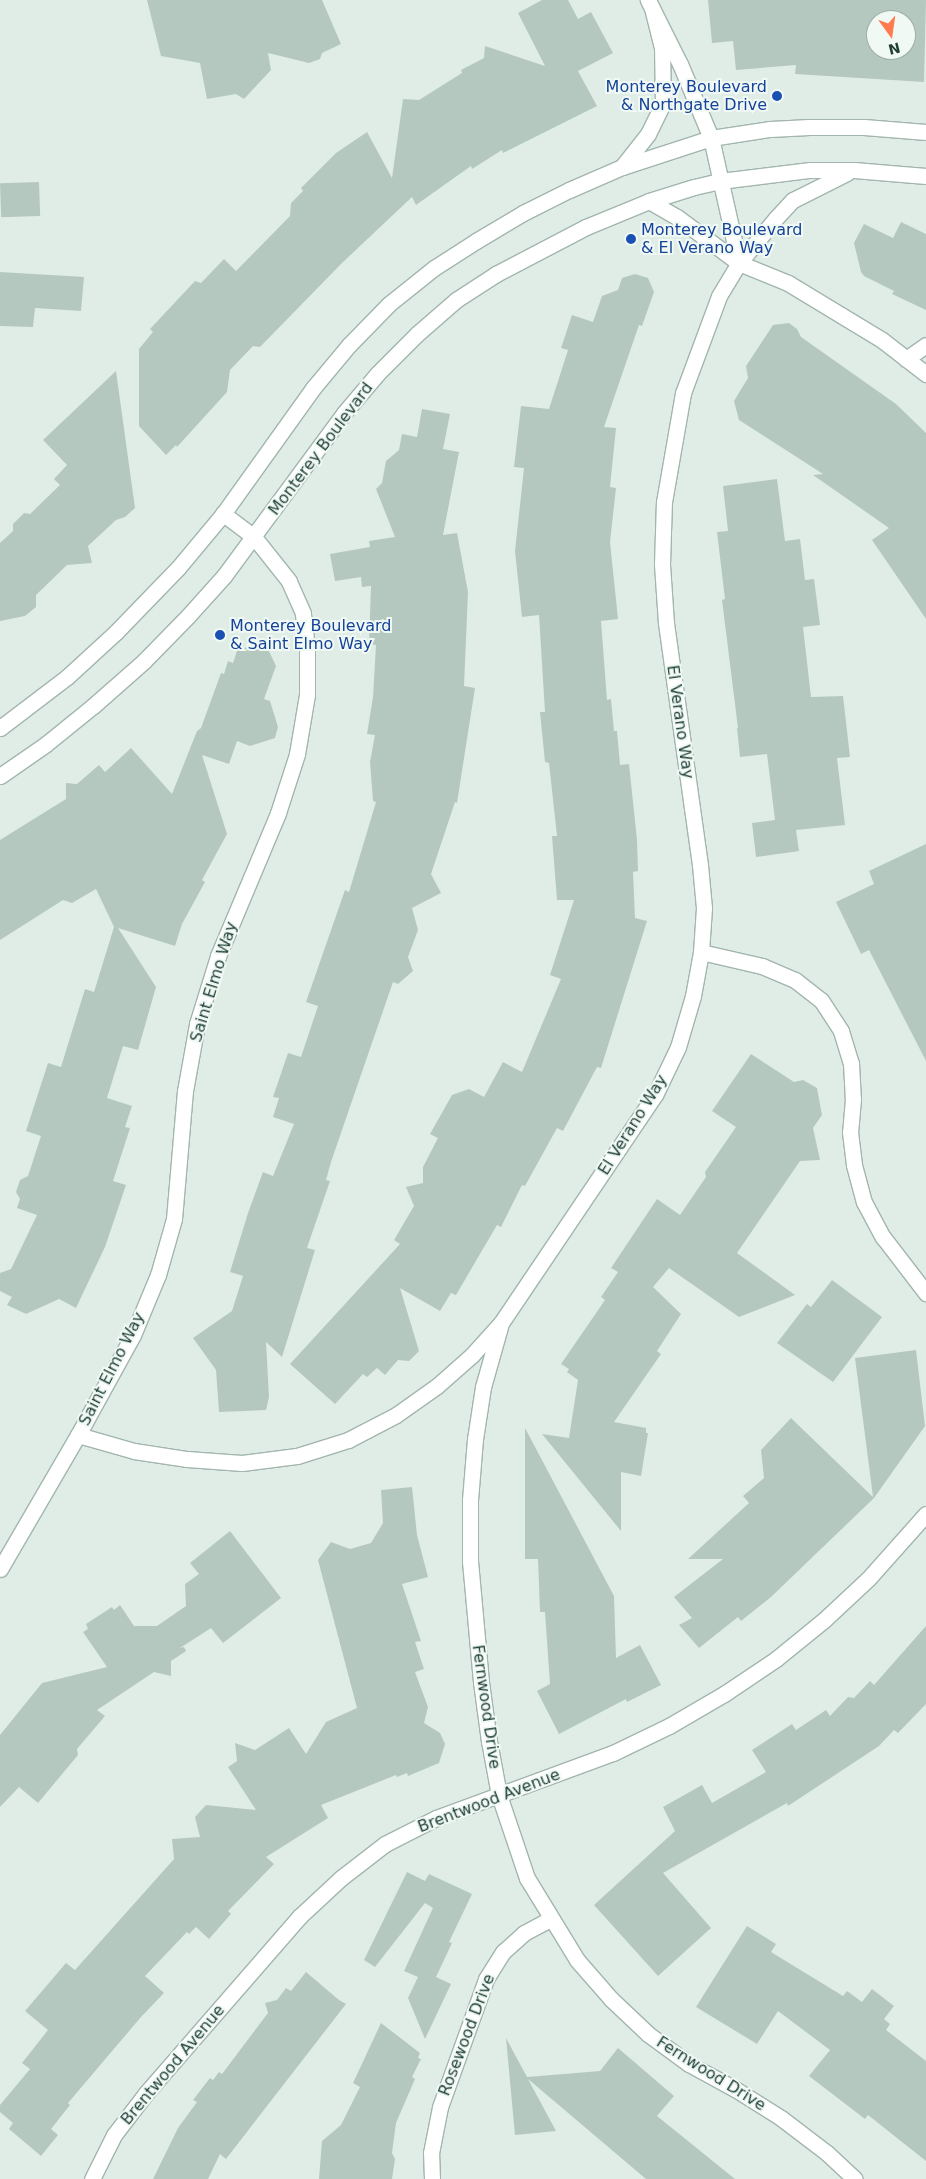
<!DOCTYPE html>
<style>
body{margin:0}
#map{position:relative;width:926px;height:2179px;overflow:hidden;background:#e0ede7;font-family:"DejaVu Sans",sans-serif}
div>[style]{position:absolute}
.building>*{inset:0;background:#b5c8c0;transform-origin:0 0}
.roads{filter:drop-shadow(1px 0 #a2b5af) drop-shadow(-1px 0 #a2b5af) drop-shadow(0 1px #a2b5af) drop-shadow(0 -1px #a2b5af)}
.service>*{height:15px;margin:-7.5px;padding:0 7.5px;transform-origin:7.5px;border-radius:7.5px;background:#fff}
.minor>*{height:15px;margin:-7.5px;padding:0 7.5px;transform-origin:7.5px;border-radius:7.5px;background:#fff}
.secondary>*{height:15px;margin:-7.5px;padding:0 7.5px;transform-origin:7.5px;border-radius:7.5px;background:#fff}
.dots>*{width:14px;height:14px;translate:-50% -50%;box-sizing:border-box;border:2px solid #f1f9f5;border-radius:50%}
span{translate:-50% -50%;white-space:nowrap;text-align:center;line-height:1.15;-webkit-text-stroke:4px #f1f9f5;paint-order:stroke}
.transit-label{font-size:16px;color:#164399}
.right{translate:-100% -50%;text-align:right}
.left{translate:0 -50%;text-align:left}
.street-label{font-size:16px;color:#1f3f37}
.north{position:absolute;left:866px;top:10px;width:50px;height:50px;box-sizing:border-box;background:#f1f9f5;border:1px solid #9dafa9;border-radius:50%;rotate:166deg;font-size:14px;font-weight:700;line-height:20px;text-align:center;color:#1f3f37}
.north::after{content:'';display:block;margin:auto;width:18px;height:22px;background:#ff7a4c;clip-path:polygon(50% 0,100% 100%,50% 72%,0 100%)}
</style>
<div id="map">
<div class="building">
<div style="clip-path:polygon(147px 0,322px 0,341px 44px,322px 53px,320px 59px,309px 63px,268px 53px,271px 70px,244px 99px,236px 94px,207px 99px,200px 63px,161px 56px)"></div>
<div style="clip-path:polygon(542px 0,568px 0,578px 19px,591px 12px,613px 53px,578px 71px,597px 106px,503px 153px,502px 150px,472px 169px,471px 166px,416px 205px,412px 197px,342px 263px,260px 347px,253px 346px,230px 370px,227px 392px,177px 447px,176px 445px,166px 455px,139px 426px,139px 349px,153px 332px,150px 329px,195px 281px,201px 283px,224px 259px,236px 271px,290px 216px,291px 203px,303px 191px,301px 188px,336px 153px,367px 132px,392px 178px,403px 99px,419px 100px,462px 73px,461px 70px,484px 58px,485px 46px,545px 66px,518px 13px)"></div>
<div style="clip-path:polygon(evenodd,708px 0,926px 0,924px 82px,795px 74px,796px 65px,736px 70px,733px 41px,712px 43px,708px 0,876px 20px,906px 20px,906px 50px,876px 50px,876px 20px)"></div>
<div style="left:39px;top:182px;width:34px;height:39px;rotate:88deg"></div>
<div style="clip-path:polygon(901px 222px,926px 234px,926px 310px,892px 294px,894px 291px,864px 276px,861px 272px,854px 243px,864px 224px,893px 238px)"></div>
<div style="clip-path:polygon(0 272px,84px 277px,81px 311px,35px 308px,33px 327px,0 326px)"></div>
<div style="clip-path:polygon(635px 274px,648px 278px,654px 292px,642px 326px,639px 325px,604px 427px,616px 428px,610px 487px,616px 488px,610px 542px,618px 619px,601px 621px,607px 700px,611px 699px,614px 731px,617px 731px,620px 765px,629px 764px,637px 840px,638px 871px,633px 872px,635px 918px,647px 921px,601px 1068px,597px 1067px,563px 1131px,557px 1128px,525px 1186px,522px 1185px,501px 1227px,497px 1225px,456px 1295px,451px 1293px,440px 1311px,400px 1288px,419px 1351px,409px 1361px,398px 1360px,385px 1375px,377px 1368px,367px 1377px,363px 1374px,335px 1404px,290px 1364px,400px 1244px,394px 1240px,414px 1206px,406px 1187px,423px 1183px,423px 1167px,438px 1138px,430px 1134px,452px 1095px,469px 1089px,484px 1097px,503px 1062px,522px 1072px,561px 979px,550px 975px,574px 900px,557px 900px,552px 836px,557px 836px,549px 763px,545px 762px,540px 712px,545px 712px,539px 615px,522px 617px,515px 551px,524px 468px,514px 467px,521px 406px,549px 409px,568px 350px,561px 348px,572px 315px,593px 322px,602px 296px,618px 290px,622px 278px)"></div>
<div style="clip-path:polygon(789px 323px,797px 329px,801px 337px,896px 404px,926px 433px,926px 619px,872px 540px,889px 528px,813px 475px,823px 474px,739px 420px,734px 401px,748px 378px,746px 366px,773px 325px)"></div>
<div style="clip-path:polygon(116px 371px,135px 508px,125px 517px,116px 520px,88px 546px,92px 563px,67px 565px,36px 595px,36px 607px,25px 616px,0 621px,0 543px,13px 531px,13px 524px,24px 513px,30px 514px,60px 485px,54px 479px,67px 465px,43px 440px)"></div>
<div style="clip-path:polygon(422px 409px,450px 414px,443px 449px,459px 452px,443px 535px,457px 533px,468px 592px,464px 686px,475px 688px,457px 803px,455px 802px,431px 874px,441px 893px,412px 908px,418px 930px,408px 957px,413px 971px,398px 984px,393px 982px,331px 1162px,326px 1180px,330px 1181px,307px 1248px,315px 1250px,282px 1357px,266px 1342px,269px 1397px,266px 1410px,219px 1412px,216px 1370px,193px 1338px,232px 1311px,243px 1276px,230px 1272px,248px 1213px,263px 1172px,273px 1176px,294px 1124px,273px 1117px,279px 1098px,273px 1097px,288px 1053px,301px 1057px,318px 1006px,306px 1002px,345px 890px,349px 892px,376px 802px,373px 801px,370px 762px,375px 735px,367px 734px,373px 697px,376px 645px,369px 644px,371px 586px,362px 587px,361px 577px,335px 581px,330px 554px,370px 547px,369px 541px,395px 537px,376px 489px,382px 483px,386px 461px,399px 450px,402px 434px,417px 437px)"></div>
<div style="clip-path:polygon(777px 479px,785px 541px,800px 539px,805px 580px,814px 579px,820px 625px,803px 627px,811px 697px,843px 696px,850px 757px,837px 758px,845px 825px,796px 830px,799px 851px,756px 857px,752px 823px,775px 820px,767px 754px,740px 757px,737px 728px,738px 728px,722px 600px,725px 599px,717px 532px,728px 531px,723px 486px)"></div>
<div style="clip-path:polygon(256px 644px,267px 647px,276px 666px,264px 699px,270px 701px,278px 727px,275px 738px,250px 746px,237px 741px,229px 764px,202px 755px,227px 834px,202px 880px,205px 882px,182px 924px,175px 946px,118px 928px,156px 987px,138px 1050px,123px 1046px,107px 1098px,132px 1106px,125px 1127px,130px 1128px,113px 1181px,126px 1185px,105px 1247px,76px 1308px,59px 1299px,26px 1314px,7px 1305px,12px 1297px,0 1291px,0 1273px,11px 1269px,37px 1215px,17px 1208px,20px 1199px,16px 1192px,20px 1180px,28px 1176px,41px 1136px,26px 1131px,48px 1063px,61px 1067px,85px 989px,94px 992px,114px 927px,96px 889px,72px 903px,63px 900px,0 940px,0 840px,66px 799px,66px 783px,77px 784px,99px 765px,105px 772px,131px 748px,172px 794px,197px 731px,201px 728px,221px 673px,224px 674px,228px 661px,233px 663px,237px 651px)"></div>
<div style="clip-path:polygon(926px 844px,926px 1061px,869px 950px,861px 954px,836px 902px,874px 884px,869px 871px)"></div>
<div style="clip-path:polygon(751px 1054px,794px 1082px,803px 1080px,817px 1088px,822px 1115px,813px 1128px,820px 1160px,800px 1161px,737px 1253px,795px 1295px,739px 1317px,669px 1268px,653px 1287px,681px 1314px,657px 1351px,661px 1354px,614px 1422px,646px 1428px,646px 1433px,648px 1433px,641px 1476px,621px 1472px,621px 1531px,542px 1434px,569px 1438px,578px 1380px,567px 1372px,569px 1369px,561px 1364px,605px 1300px,601px 1297px,618px 1272px,611px 1268px,657px 1199px,680px 1215px,706px 1177px,705px 1172px,736px 1127px,712px 1111px)"></div>
<div style="clip-path:polygon(832px 1280px,882px 1317px,833px 1382px,777px 1343px,807px 1304px,811px 1307px)"></div>
<div style="clip-path:polygon(916px 1350px,925px 1426px,874px 1498px,771px 1597px,741px 1621px,738px 1617px,699px 1648px,679px 1625px,692px 1618px,674px 1597px,723px 1559px,688px 1559px,749px 1503px,743px 1496px,764px 1478px,761px 1450px,791px 1418px,873px 1497px,855px 1358px)"></div>
<div style="clip-path:polygon(525px 1428px,614px 1596px,616px 1658px,640px 1645px,661px 1685px,627px 1702px,626px 1699px,559px 1734px,537px 1691px,550px 1684px,545px 1612px,540px 1612px,538px 1559px,525px 1559px)"></div>
<div style="clip-path:polygon(412px 1487px,417px 1535px,428px 1577px,402px 1584px,421px 1641px,415px 1642px,424px 1669px,415px 1672px,428px 1707px,424px 1723px,440px 1733px,445px 1744px,439px 1763px,408px 1776px,407px 1773px,397px 1777px,396px 1775px,321px 1805px,328px 1818px,266px 1857px,274px 1864px,228px 1911px,231px 1914px,209px 1939px,196px 1927px,189px 1934px,187px 1932px,145px 1976px,164px 1993px,141px 2017px,68px 2103px,70px 2105px,51px 2129px,58px 2135px,41px 2156px,9px 2129px,13px 2123px,0 2112px,0 2105px,30px 2069px,22px 2063px,48px 2030px,25px 2011px,66px 1963px,75px 1970px,174px 1859px,172px 1839px,200px 1837px,195px 1817px,206px 1805px,256px 1810px,228px 1767px,237px 1761px,235px 1743px,255px 1750px,289px 1728px,306px 1754px,326px 1722px,357px 1708px,318px 1560px,331px 1542px,350px 1549px,371px 1543px,383px 1523px,381px 1490px)"></div>
<div style="clip-path:polygon(230px 1531px,281px 1598px,223px 1643px,211px 1628px,180px 1648px,184px 1647px,186px 1651px,171px 1661px,171px 1676px,154px 1672px,97px 1710px,105px 1716px,77px 1749px,78px 1755px,38px 1803px,19px 1787px,0 1807px,0 1735px,42px 1683px,107px 1667px,83px 1632px,88px 1629px,86px 1624px,112px 1607px,114px 1610px,120px 1605px,134px 1626px,157px 1626px,186px 1606px,185px 1584px,199px 1574px,190px 1563px)"></div>
<div style="clip-path:polygon(926px 1626px,926px 1704px,898px 1733px,894px 1730px,879px 1746px,788px 1806px,787px 1803px,663px 1873px,711px 1928px,658px 1976px,594px 1905px,675px 1831px,663px 1807px,702px 1785px,712px 1803px,766px 1772px,752px 1750px,792px 1724px,796px 1730px,826px 1710px,830px 1716px,848px 1697px,854px 1698px,870px 1681px,874px 1685px)"></div>
<div style="clip-path:polygon(407px 1872px,425px 1881px,429px 1874px,472px 1894px,449px 1942px,452px 1943px,436px 1977px,451px 1984px,425px 2039px,408px 1998px,418px 1977px,404px 1971px,433px 1908px,425px 1903px,375px 1967px,364px 1960px)"></div>
<div style="clip-path:polygon(747px 1926px,776px 1944px,771px 1952px,843px 1996px,847px 1991px,862px 2002px,872px 1989px,894px 2006px,884px 2019px,890px 2024px,886px 2030px,926px 2061px,926px 2161px,868px 2115px,865px 2119px,809px 2076px,830px 2050px,778px 2011px,757px 2044px,696px 2007px)"></div>
<div style="clip-path:polygon(306px 1972px,339px 2000px,346px 2004px,226px 2159px,220px 2154px,208px 2179px,153px 2179px,178px 2128px,197px 2102px,193px 2100px,210px 2078px,213px 2080px,219px 2072px,222px 2074px,268px 2013px,265px 2003px,277px 2000px,286px 1988px,291px 1991px)"></div>
<div style="clip-path:polygon(381px 2023px,420px 2053px,418px 2058px,421px 2059px,412px 2077px,415px 2079px,396px 2123px,392px 2153px,395px 2159px,392px 2179px,319px 2179px,322px 2141px,341px 2125px,360px 2087px,353px 2083px)"></div>
<div style="clip-path:polygon(506px 2038px,527px 2077px,600px 2071px,618px 2048px,674px 2096px,657px 2116px,735px 2179px,646px 2179px,528px 2079px,556px 2131px,515px 2135px)"></div>
</div>
<div class="roads">
<div class="service">
<div style="left:906px;top:359px;width:24px;rotate:-35deg"></div>
</div>
<div class="minor">
<div style="left:739px;top:263px;width:53px;rotate:22.2deg"></div>
<div style="left:788px;top:283px;width:110px;rotate:31.2deg"></div>
<div style="left:882px;top:340px;width:56px;rotate:37.7deg"></div>
<div style="left:701px;top:952px;width:63px;rotate:12.9deg"></div>
<div style="left:762px;top:966px;width:36px;rotate:23deg"></div>
<div style="left:795px;top:980px;width:33px;rotate:38deg"></div>
<div style="left:821px;top:1000px;width:37px;rotate:57deg"></div>
<div style="left:841px;top:1031px;width:34px;rotate:73deg"></div>
<div style="left:851px;top:1063px;width:36px;rotate:87deg"></div>
<div style="left:853px;top:1099px;width:33px;rotate:95deg"></div>
<div style="left:850px;top:1132px;width:33px;rotate:83deg"></div>
<div style="left:854px;top:1165px;width:38px;rotate:75deg"></div>
<div style="left:864px;top:1202px;width:40px;rotate:62deg"></div>
<div style="left:883px;top:1237px;width:71px;rotate:52.5deg"></div>
<div style="left:500px;top:1327px;width:62px;rotate:105.8deg"></div>
<div style="left:483px;top:1387px;width:53px;rotate:98.7deg"></div>
<div style="left:475px;top:1439px;width:61px;rotate:94.7deg"></div>
<div style="left:470px;top:1500px;width:61px;rotate:90deg"></div>
<div style="left:470px;top:1561px;width:121px;rotate:84.8deg"></div>
<div style="left:481px;top:1682px;width:60px;rotate:82.3deg"></div>
<div style="left:489px;top:1741px;width:55px;rotate:79.5deg"></div>
<div style="left:499px;top:1795px;width:88px;rotate:71.4deg"></div>
<div style="left:527px;top:1878px;width:96px;rotate:58.6deg"></div>
<div style="left:577px;top:1960px;width:52px;rotate:48.9deg"></div>
<div style="left:611px;top:1999px;width:51px;rotate:43.4deg"></div>
<div style="left:648px;top:2034px;width:51px;rotate:36.2deg"></div>
<div style="left:689px;top:2064px;width:52px;rotate:28.5deg"></div>
<div style="left:735px;top:2089px;width:54px;rotate:32.2deg"></div>
<div style="left:781px;top:2118px;width:58px;rotate:37.3deg"></div>
<div style="left:827px;top:2153px;width:38px;rotate:43deg"></div>
<div style="left:78px;top:1435px;width:58px;rotate:15.9deg"></div>
<div style="left:134px;top:1451px;width:54px;rotate:8.6deg"></div>
<div style="left:187px;top:1459px;width:55px;rotate:4.2deg"></div>
<div style="left:242px;top:1463px;width:55px;rotate:-7.3deg"></div>
<div style="left:297px;top:1456px;width:53px;rotate:-17.4deg"></div>
<div style="left:348px;top:1440px;width:54px;rotate:-27.5deg"></div>
<div style="left:396px;top:1415px;width:50px;rotate:-35.3deg"></div>
<div style="left:437px;top:1386px;width:47px;rotate:-41.5deg"></div>
<div style="left:472px;top:1355px;width:43px;rotate:-47.8deg"></div>
<div style="left:501px;top:1323px;width:275px;rotate:-56deg"></div>
<div style="left:655px;top:1095px;width:53px;rotate:-64.4deg"></div>
<div style="left:678px;top:1047px;width:53px;rotate:-73.6deg"></div>
<div style="left:693px;top:996px;width:45px;rotate:-79.7deg"></div>
<div style="left:701px;top:952px;width:44px;rotate:-86.1deg"></div>
<div style="left:704px;top:908px;width:43px;rotate:-95.3deg"></div>
<div style="left:700px;top:865px;width:244px;rotate:-98deg"></div>
<div style="left:666px;top:623px;width:59px;rotate:-93.9deg"></div>
<div style="left:662px;top:564px;width:62px;rotate:-88.2deg"></div>
<div style="left:664px;top:502px;width:111px;rotate:-80.1deg"></div>
<div style="left:683px;top:393px;width:103px;rotate:-69.6deg"></div>
<div style="left:719px;top:296px;width:39px;rotate:-59deg"></div>
<div style="left:739px;top:263px;width:128px;rotate:-102.6deg"></div>
<div style="left:711px;top:138px;width:80px;rotate:-112.7deg"></div>
<div style="left:680px;top:64px;width:72px;rotate:-116.6deg"></div>
<div style="left:0;top:1569px;width:155px;rotate:-59.8deg"></div>
<div style="left:78px;top:1435px;width:114px;rotate:-61.2deg"></div>
<div style="left:133px;top:1335px;width:65px;rotate:-67.4deg"></div>
<div style="left:158px;top:1275px;width:58px;rotate:-74.1deg"></div>
<div style="left:174px;top:1219px;width:128px;rotate:-85.1deg"></div>
<div style="left:185px;top:1091px;width:68px;rotate:-79.8deg"></div>
<div style="left:197px;top:1024px;width:71px;rotate:-72.8deg"></div>
<div style="left:218px;top:956px;width:155px;rotate:-67.2deg"></div>
<div style="left:278px;top:813px;width:62px;rotate:-72.1deg"></div>
<div style="left:297px;top:754px;width:60px;rotate:-80.4deg"></div>
<div style="left:307px;top:695px;width:48px;rotate:-90deg"></div>
<div style="left:307px;top:647px;width:34px;rotate:-97deg"></div>
<div style="left:303px;top:613px;width:35px;rotate:-114deg"></div>
<div style="left:289px;top:581px;width:56px;rotate:-128.5deg"></div>
<div style="left:254px;top:537px;width:39px;rotate:-143deg"></div>
<div style="left:92px;top:2179px;width:49px;rotate:-63.4deg"></div>
<div style="left:114px;top:2135px;width:54px;rotate:-52.5deg"></div>
<div style="left:147px;top:2092px;width:232px;rotate:-49deg"></div>
<div style="left:299px;top:1917px;width:57px;rotate:-42.9deg"></div>
<div style="left:341px;top:1878px;width:56px;rotate:-37.7deg"></div>
<div style="left:385px;top:1844px;width:57px;rotate:-27deg"></div>
<div style="left:436px;top:1818px;width:189px;rotate:-20.2deg"></div>
<div style="left:613px;top:1753px;width:62px;rotate:-25.7deg"></div>
<div style="left:669px;top:1726px;width:64px;rotate:-30.2deg"></div>
<div style="left:724px;top:1694px;width:63px;rotate:-33.9deg"></div>
<div style="left:776px;top:1659px;width:62px;rotate:-39.1deg"></div>
<div style="left:824px;top:1620px;width:60px;rotate:-43deg"></div>
<div style="left:868px;top:1579px;width:87px;rotate:-48.3deg"></div>
<div style="left:432px;top:2179px;width:26px;rotate:-92deg"></div>
<div style="left:431px;top:2153px;width:47px;rotate:-78.9deg"></div>
<div style="left:440px;top:2107px;width:136px;rotate:-70.2deg"></div>
<div style="left:486px;top:1979px;width:32px;rotate:-58deg"></div>
<div style="left:503px;top:1952px;width:28px;rotate:-42deg"></div>
<div style="left:524px;top:1933px;width:30px;rotate:-28deg"></div>
</div>
<div class="secondary">
<div style="left:622px;top:167px;width:42px;rotate:-51.8deg"></div>
<div style="left:648px;top:134px;width:34px;rotate:-64deg"></div>
<div style="left:663px;top:103px;width:55px;rotate:-91deg"></div>
<div style="left:662px;top:48px;width:41px;rotate:-104deg"></div>
<div style="left:649px;top:201px;width:32px;rotate:30deg"></div>
<div style="left:677px;top:217px;width:77px;rotate:36.6deg"></div>
<div style="left:739px;top:263px;width:58px;rotate:-50.6deg"></div>
<div style="left:776px;top:218px;width:25px;rotate:-47deg"></div>
<div style="left:793px;top:200px;width:60px;rotate:-26.6deg"></div>
<div style="left:0;top:728px;width:84px;rotate:-37.3deg"></div>
<div style="left:67px;top:677px;width:67px;rotate:-42.6deg"></div>
<div style="left:116px;top:632px;width:89px;rotate:-45.9deg"></div>
<div style="left:178px;top:568px;width:70px;rotate:-50.2deg"></div>
<div style="left:223px;top:514px;width:156px;rotate:-54.4deg"></div>
<div style="left:314px;top:387px;width:55px;rotate:-50.2deg"></div>
<div style="left:349px;top:345px;width:57px;rotate:-45.7deg"></div>
<div style="left:389px;top:304px;width:58px;rotate:-38.7deg"></div>
<div style="left:434px;top:268px;width:50px;rotate:-32.7deg"></div>
<div style="left:476px;top:241px;width:55px;rotate:-30.8deg"></div>
<div style="left:523px;top:213px;width:51px;rotate:-26.6deg"></div>
<div style="left:569px;top:190px;width:58px;rotate:-23.5deg"></div>
<div style="left:622px;top:167px;width:94px;rotate:-18deg"></div>
<div style="left:711px;top:138px;width:60px;rotate:-8.7deg"></div>
<div style="left:770px;top:129px;width:39px;rotate:-3deg"></div>
<div style="left:809px;top:127px;width:55px"></div>
<div style="left:864px;top:127px;width:62px;rotate:4.6deg"></div>
<div style="left:0;top:776px;width:56px;rotate:-34.8deg"></div>
<div style="left:46px;top:744px;width:60px;rotate:-39deg"></div>
<div style="left:93px;top:706px;width:68px;rotate:-41.4deg"></div>
<div style="left:144px;top:661px;width:63px;rotate:-45.6deg"></div>
<div style="left:188px;top:616px;width:54px;rotate:-48deg"></div>
<div style="left:224px;top:576px;width:202px;rotate:-53.6deg"></div>
<div style="left:344px;top:413px;width:52px;rotate:-49.6deg"></div>
<div style="left:378px;top:373px;width:55px;rotate:-45deg"></div>
<div style="left:417px;top:334px;width:52px;rotate:-41.1deg"></div>
<div style="left:456px;top:300px;width:48px;rotate:-33deg"></div>
<div style="left:496px;top:274px;width:102px;rotate:-27.6deg"></div>
<div style="left:586px;top:227px;width:68px;rotate:-22.4deg"></div>
<div style="left:649px;top:201px;width:47px;rotate:-17.3deg"></div>
<div style="left:694px;top:187px;width:27px;rotate:-13deg"></div>
<div style="left:720px;top:181px;width:91px;rotate:-7deg"></div>
<div style="left:810px;top:170px;width:44px"></div>
<div style="left:854px;top:170px;width:72px;rotate:4.8deg"></div>
</div>
</div>
<div class="dots">
<div style="left:777px;top:96px;background:#1a4fb4"></div>
<div style="left:631px;top:239px;background:#1a4fb4"></div>
<div style="left:220px;top:635px;background:#1a4fb4"></div>
</div>
<div class="transit-label">
<span class="right" style="left:767px;top:96px">Monterey Boulevard<br>&amp; Northgate Drive</span>
<span class="left" style="left:641px;top:239px">Monterey Boulevard<br>&amp; El Verano Way</span>
<span class="left" style="left:230px;top:635px">Monterey Boulevard<br>&amp; Saint Elmo Way</span>
</div>
<div class="street-label">
<span style="left:321px;top:449px;rotate:-53deg">Monterey Boulevard</span>
<span style="left:680px;top:722px;rotate:82deg">El Verano Way</span>
<span style="left:214px;top:982px;rotate:-73deg">Saint Elmo Way</span>
<span style="left:633px;top:1125px;rotate:-58deg">El Verano Way</span>
<span style="left:112px;top:1369px;rotate:-63deg">Saint Elmo Way</span>
<span style="left:486px;top:1707px;rotate:82deg">Fernwood Drive</span>
<span style="left:489px;top:1801px;rotate:-21deg">Brentwood Avenue</span>
<span style="left:467px;top:2035px;rotate:-69deg">Rosewood Drive</span>
<span style="left:173px;top:2065px;rotate:-50deg">Brentwood Avenue</span>
<span style="left:711px;top:2074px;rotate:32deg">Fernwood Drive</span>
</div>
<div class="north">N</div>
</div>
